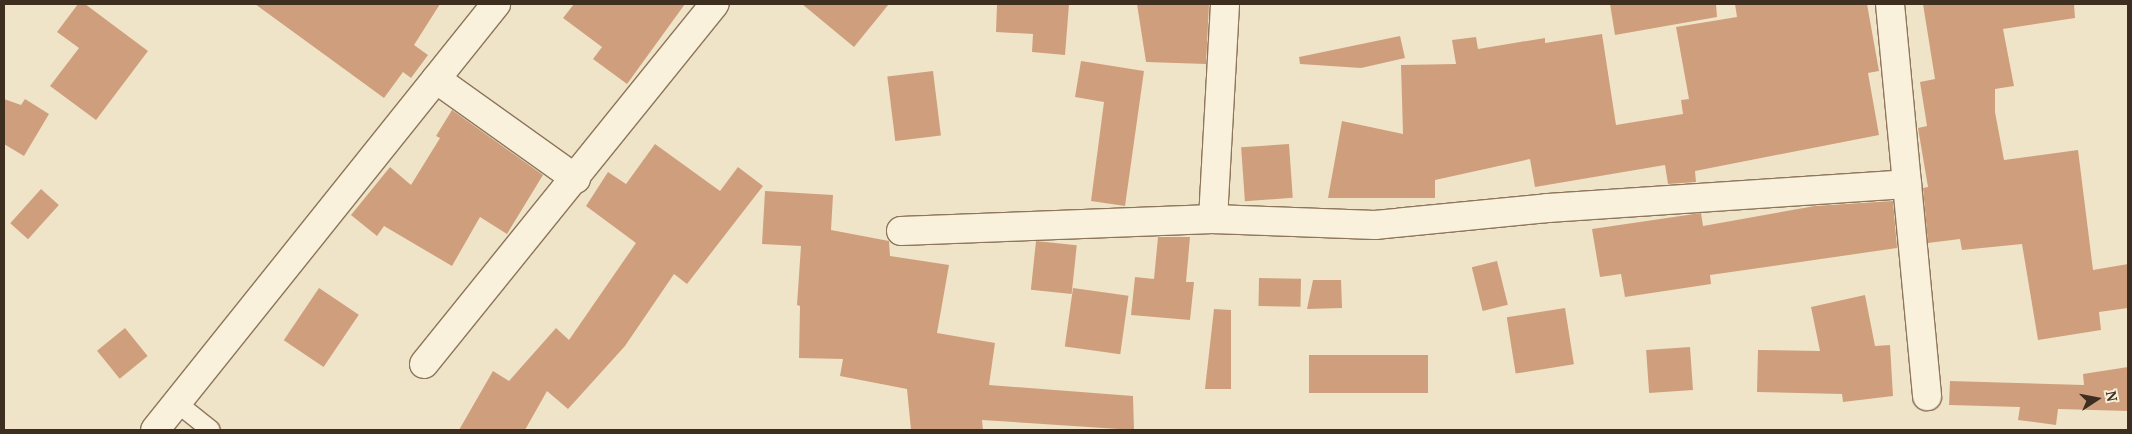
<!DOCTYPE html>
<style>
body{margin:0}
#map{position:relative;width:2132px;height:434px;overflow:hidden;background:#f0e4c8;font-family:"PT Serif",serif}
div>[style]{position:absolute}
.building>*{inset:0;background:#cf9f7d;transform-origin:0 0}
.roads{filter:drop-shadow(1px 0 #8d765c) drop-shadow(-1px 0 #8d765c) drop-shadow(0 1px #8d765c) drop-shadow(0 -1px #8d765c)}
.service>*{height:18px;margin:-9px;padding:0 9px;transform-origin:9px;border-radius:9px;background:#faf1dc}
.minor>*{height:28px;margin:-14px;padding:0 14px;transform-origin:14px;border-radius:14px;background:#faf1dc}
span{translate:-50% -50%;white-space:nowrap;text-align:center;line-height:1.15;-webkit-text-stroke:4px #f7eed8;paint-order:stroke}
.frame{position:absolute;inset:0;border:5px solid #3d2e20;pointer-events:none}
.north{position:absolute;left:2072px;top:374px;width:50px;height:50px;-webkit-text-stroke:4px #f7eed8;paint-order:stroke;rotate:79deg;font-size:14px;font-weight:700;line-height:20px;text-align:center;color:#3d2e20}
.north::after{content:'';display:block;margin:auto;width:18px;height:22px;background:#3d2e20;clip-path:polygon(50% 0,100% 100%,50% 72%,0 100%)}
</style>
<div id="map">
<div class="building">
<div style="clip-path:polygon(78px 4px,85px 4px,148px 51px,96px 120px,50px 86px,79px 48px,57px 32px)"></div>
<div style="clip-path:polygon(255px 4px,440px 4px,414px 45px,428px 55px,411px 78px,403px 72px,384px 98px)"></div>
<div style="clip-path:polygon(574px 4px,685px 4px,627px 84px,593px 59px,602px 47px,563px 18px)"></div>
<div style="clip-path:polygon(802px 4px,889px 4px,854px 47px)"></div>
<div style="clip-path:polygon(997px 4px,1069px 4px,1065px 55px,1032px 52px,1033px 34px,996px 32px)"></div>
<div style="clip-path:polygon(1137px 4px,1209px 4px,1206px 64px,1146px 62px)"></div>
<div style="clip-path:polygon(1610px 4px,1716px 4px,1717px 17px,1615px 35px)"></div>
<div style="clip-path:polygon(1735px 4px,1867px 4px,1879px 71px,1868px 73px,1879px 135px,1695px 171px,1696px 182px,1668px 184px,1665px 165px,1535px 187px,1530px 159px,1435px 180px,1435px 198px,1328px 198px,1342px 121px,1403px 134px,1401px 65px,1456px 64px,1452px 40px,1476px 37px,1478px 49px,1545px 38px,1545px 43px,1602px 34px,1616px 125px,1683px 114px,1681px 100px,1689px 99px,1676px 27px,1737px 17px)"></div>
<div style="clip-path:polygon(1923px 4px,2074px 4px,2075px 18px,2003px 29px,2014px 86px,1995px 89px,1995px 112px,2004px 160px,2078px 150px,2093px 270px,2128px 264px,2128px 308px,2099px 312px,2101px 330px,2038px 340px,2022px 244px,1962px 250px,1960px 239px,1928px 243px,1923px 188px,1928px 187px,1918px 128px,1927px 126px,1920px 82px,1935px 79px)"></div>
<div style="clip-path:polygon(1400px 36px,1405px 58px,1361px 68px,1300px 64px,1299px 57px)"></div>
<div style="clip-path:polygon(1081px 61px,1144px 71px,1125px 206px,1091px 201px,1104px 102px,1075px 97px)"></div>
<div style="left:933px;top:71px;width:65px;height:46px;rotate:83deg"></div>
<div style="clip-path:polygon(4px 99px,21px 105px,25px 99px,49px 114px,24px 156px,4px 144px)"></div>
<div style="clip-path:polygon(452px 110px,543px 175px,507px 234px,480px 217px,452px 266px,384px 226px,377px 236px,351px 215px,390px 167px,411px 185px,440px 138px,436px 136px)"></div>
<div style="clip-path:polygon(655px 144px,720px 191px,738px 167px,763px 186px,687px 284px,674px 274px,625px 346px,568px 409px,547px 391px,525px 430px,459px 430px,493px 371px,509px 381px,556px 328px,569px 340px,636px 243px,586px 206px,608px 172px,626px 184px)"></div>
<div style="left:1289px;top:144px;width:54px;height:48px;rotate:86deg"></div>
<div style="left:41px;top:189px;width:24px;height:46px;rotate:42deg"></div>
<div style="clip-path:polygon(765px 191px,833px 195px,831px 230px,889px 241px,890px 256px,949px 265px,937px 333px,995px 343px,989px 385px,1133px 396px,1134px 430px,982px 420px,983px 430px,911px 430px,907px 389px,840px 376px,843px 359px,799px 358px,800px 306px,797px 305px,801px 246px,762px 244px)"></div>
<div style="clip-path:polygon(1893px 201px,1897px 248px,1710px 275px,1711px 284px,1625px 297px,1621px 274px,1600px 277px,1592px 229px,1701px 213px,1703px 226px,1815px 206px)"></div>
<div style="clip-path:polygon(1158px 237px,1190px 237px,1186px 282px,1194px 282px,1190px 320px,1131px 315px,1135px 277px,1154px 279px)"></div>
<div style="left:1036px;top:241px;width:41px;height:49px;rotate:6deg"></div>
<div style="left:1497px;top:261px;width:45px;height:26px;rotate:76deg"></div>
<div style="left:1259px;top:278px;width:42px;height:28px;rotate:1deg"></div>
<div style="clip-path:polygon(1313px 280px,1341px 280px,1342px 308px,1307px 309px)"></div>
<div style="left:319px;top:288px;width:48px;height:63px;rotate:34deg"></div>
<div style="left:1073px;top:288px;width:56px;height:59px;rotate:8deg"></div>
<div style="clip-path:polygon(1865px 295px,1875px 346px,1890px 345px,1893px 396px,1843px 402px,1842px 394px,1757px 392px,1758px 350px,1820px 351px,1811px 307px)"></div>
<div style="left:1565px;top:308px;width:57px;height:59px;rotate:81deg"></div>
<div style="clip-path:polygon(1214px 309px,1231px 310px,1231px 389px,1205px 389px)"></div>
<div style="left:125px;top:328px;width:36px;height:36px;rotate:51deg"></div>
<div style="left:1690px;top:347px;width:43px;height:44px;rotate:86deg"></div>
<div style="left:1309px;top:355px;width:119px;height:38px"></div>
<div style="clip-path:polygon(2128px 367px,2128px 411px,2058px 409px,2056px 425px,2018px 420px,2020px 407px,1949px 405px,1950px 381px,2084px 385px,2083px 374px)"></div>
</div>
<div class="roads">
<div class="service">
<div style="left:177px;top:403px;width:43px;rotate:38.5deg"></div>
</div>
<div class="minor">
<div style="left:1890px;top:4px;width:394px;rotate:84.6deg"></div>
<div style="left:436px;top:79px;width:172px;rotate:35.5deg"></div>
<div style="left:1213px;top:219px;width:215px;rotate:-86.8deg"></div>
<div style="left:901px;top:231px;width:312px;rotate:-2.2deg"></div>
<div style="left:1213px;top:219px;width:162px;rotate:2.1deg"></div>
<div style="left:1375px;top:225px;width:173px;rotate:-5.6deg"></div>
<div style="left:1547px;top:208px;width:361px;rotate:-3.8deg"></div>
<div style="left:424px;top:364px;width:463px;rotate:-51.1deg"></div>
<div style="left:155px;top:430px;width:546px;rotate:-51.32deg"></div>
</div>
</div>
<div class="frame"></div>
<div class="north">N</div>
</div>
